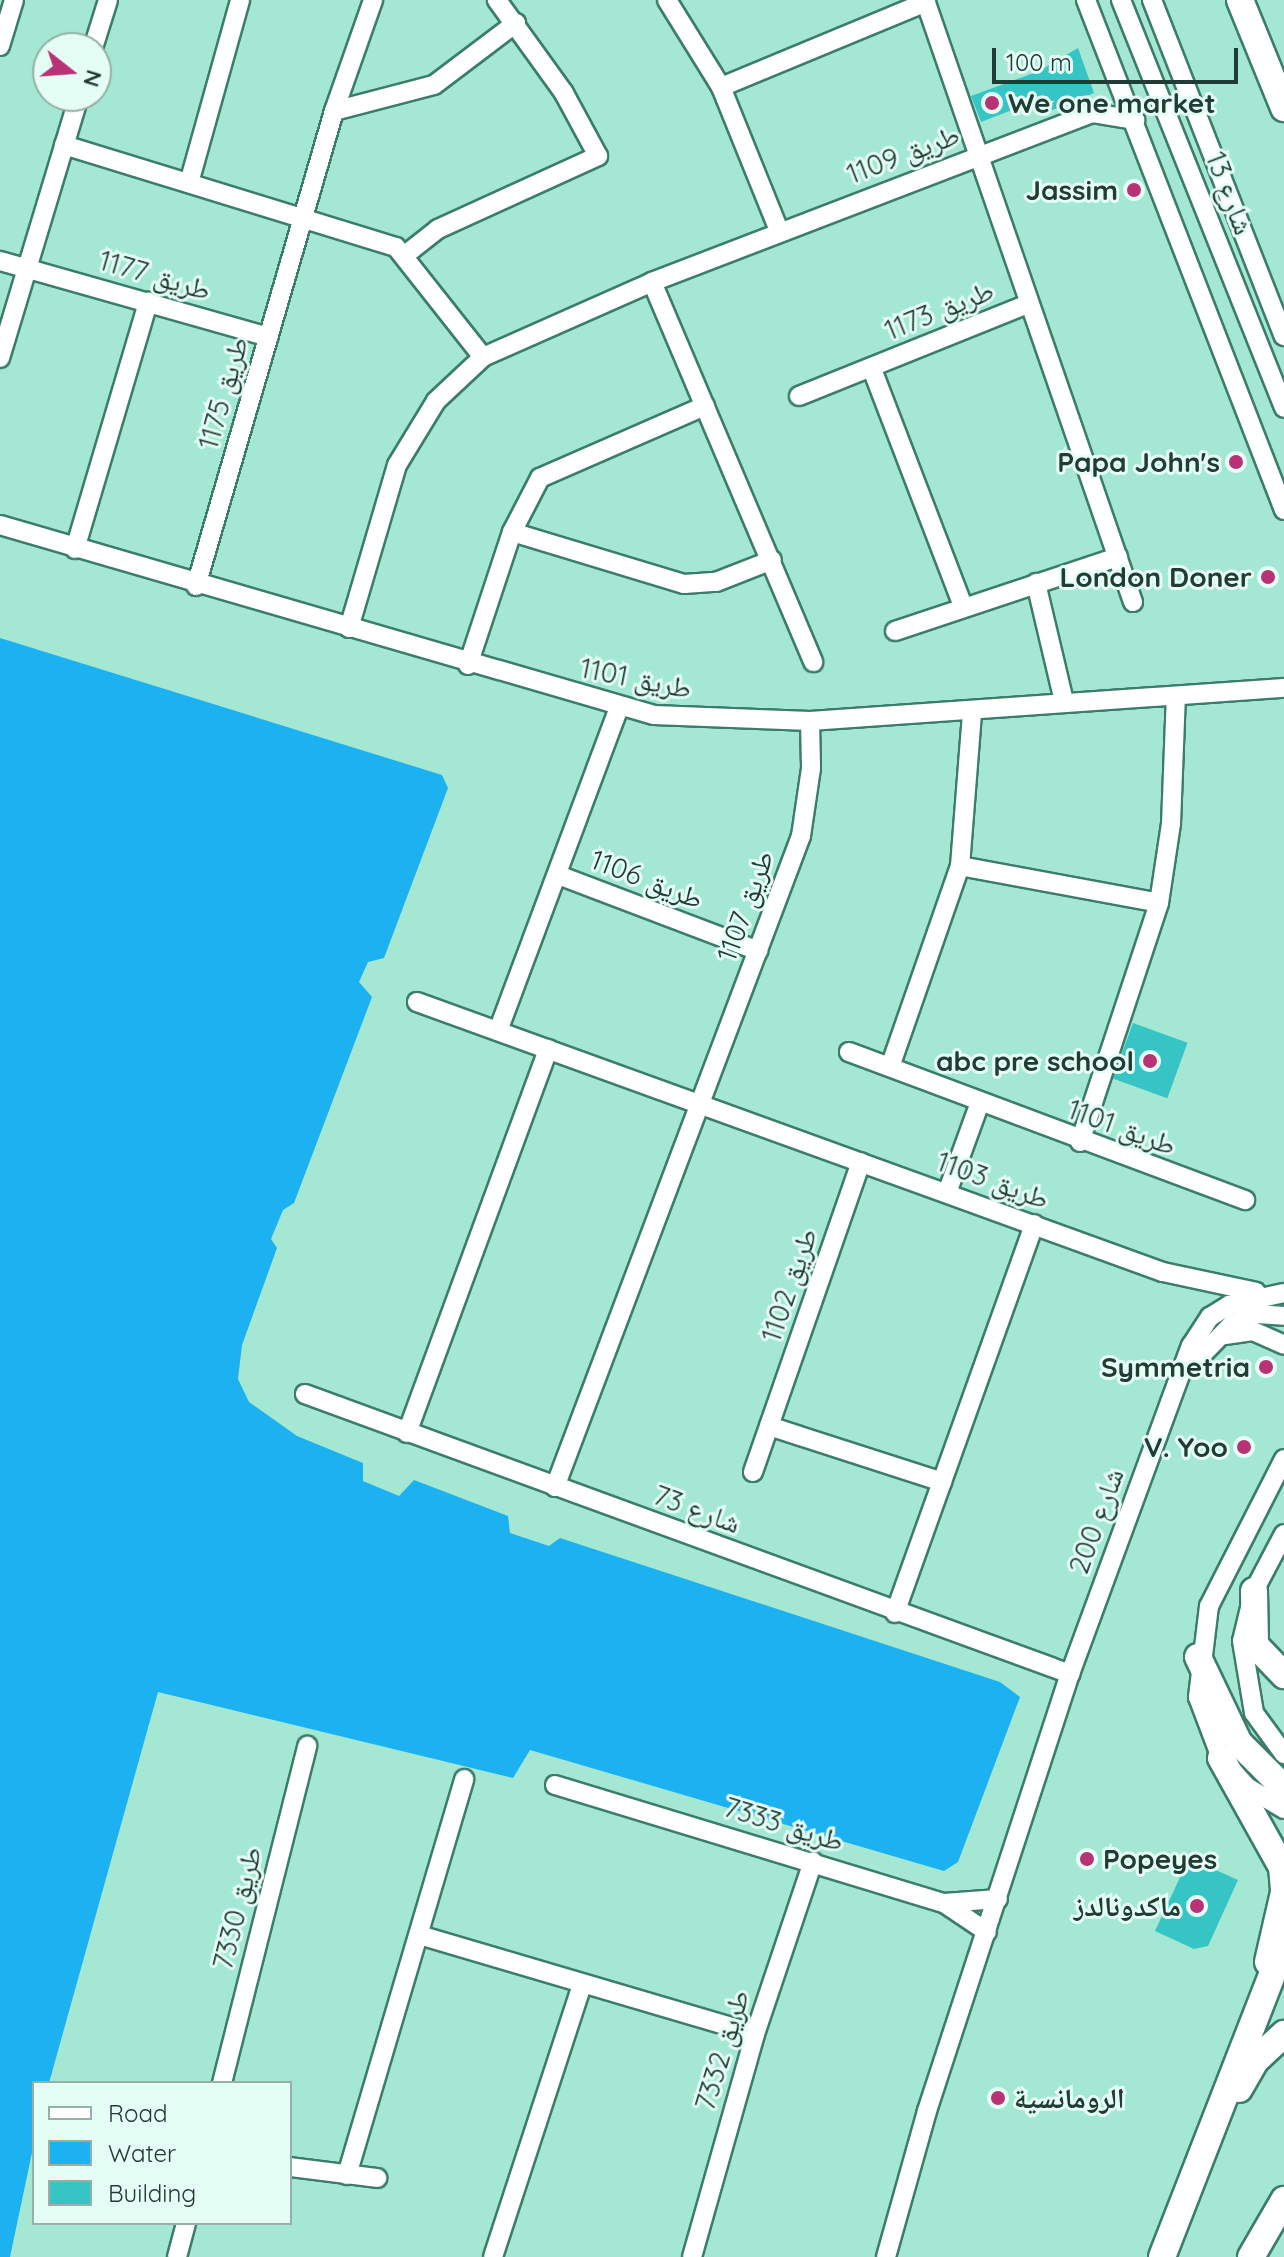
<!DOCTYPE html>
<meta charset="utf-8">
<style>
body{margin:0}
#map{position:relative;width:1284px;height:2257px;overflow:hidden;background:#a4e7d3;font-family:Quicksand,"Noto Naskh Arabic",sans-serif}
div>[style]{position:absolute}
.water>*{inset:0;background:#1cb1f1}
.building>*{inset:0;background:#36c5c4;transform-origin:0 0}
.roads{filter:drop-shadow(2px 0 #3b7c6b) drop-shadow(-2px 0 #3b7c6b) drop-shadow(0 2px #3b7c6b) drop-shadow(0 -2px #3b7c6b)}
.minor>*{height:18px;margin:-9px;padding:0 9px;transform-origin:9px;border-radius:9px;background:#fff}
.highway>*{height:26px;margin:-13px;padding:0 13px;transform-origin:13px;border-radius:13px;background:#fff}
.dots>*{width:22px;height:22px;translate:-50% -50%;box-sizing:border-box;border:4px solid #e4fef6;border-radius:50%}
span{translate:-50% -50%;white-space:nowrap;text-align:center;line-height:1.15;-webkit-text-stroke:6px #e4fef6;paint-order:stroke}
.poi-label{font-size:28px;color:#213c34;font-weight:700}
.left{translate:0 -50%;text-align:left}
.right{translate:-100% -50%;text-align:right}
.street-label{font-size:28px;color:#213c34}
.legend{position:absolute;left:32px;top:2081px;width:260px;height:144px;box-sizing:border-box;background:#e4fef6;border:2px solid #96b0a8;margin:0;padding:10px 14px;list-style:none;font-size:24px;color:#213c34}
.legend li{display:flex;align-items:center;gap:16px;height:40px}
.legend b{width:40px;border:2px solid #96b0a8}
.north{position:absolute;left:32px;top:32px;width:80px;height:80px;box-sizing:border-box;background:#e4fef6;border:2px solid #96b0a8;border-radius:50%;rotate:107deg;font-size:22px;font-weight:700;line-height:32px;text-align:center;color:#213c34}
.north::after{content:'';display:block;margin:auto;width:28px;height:36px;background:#b83275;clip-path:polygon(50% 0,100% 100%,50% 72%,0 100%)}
.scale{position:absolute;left:992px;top:48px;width:246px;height:36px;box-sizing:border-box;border:4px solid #213c34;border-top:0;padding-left:10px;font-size:24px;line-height:28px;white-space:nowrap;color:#213c34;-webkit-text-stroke:6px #e4fef6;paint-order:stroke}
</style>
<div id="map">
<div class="water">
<div style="clip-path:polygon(0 638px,442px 775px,448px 788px,384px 958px,368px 962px,359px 982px,372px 997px,294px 1203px,283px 1210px,271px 1239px,277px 1248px,242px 1345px,238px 1379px,249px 1402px,297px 1436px,363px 1463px,363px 1481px,399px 1496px,414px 1480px,508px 1516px,510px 1533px,549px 1546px,560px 1538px,1000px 1682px,1020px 1697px,958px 1862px,944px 1871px,530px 1750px,513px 1778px,158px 1692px,49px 2083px,34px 2083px,34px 2143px,10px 2257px,0 2257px)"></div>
</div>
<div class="building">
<div style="clip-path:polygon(1078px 48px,1094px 93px,1052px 110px,1048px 96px,981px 122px,971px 96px,1039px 71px)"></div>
<div style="left:1133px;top:1023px;width:58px;height:59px;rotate:20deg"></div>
<div style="clip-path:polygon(1189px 1858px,1238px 1880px,1208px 1946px,1194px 1949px,1155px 1931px)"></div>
</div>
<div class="roads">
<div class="minor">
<div style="left:667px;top:0;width:102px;rotate:58.2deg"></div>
<div style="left:721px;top:87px;width:157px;rotate:68deg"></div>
<div style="left:925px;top:0;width:637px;rotate:70.94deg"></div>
<div style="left:1086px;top:0;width:547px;rotate:68.78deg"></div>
<div style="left:1121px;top:0;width:439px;rotate:68.2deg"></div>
<div style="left:1152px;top:0;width:361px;rotate:68.6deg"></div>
<div style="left:0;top:46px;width:48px;rotate:-73.1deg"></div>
<div style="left:93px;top:48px;width:50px;rotate:-72.6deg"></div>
<div style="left:721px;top:87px;width:222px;rotate:-22.5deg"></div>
<div style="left:334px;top:111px;width:103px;rotate:-14.6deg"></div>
<div style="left:434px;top:85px;width:103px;rotate:-37.1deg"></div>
<div style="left:64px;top:145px;width:347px;rotate:17.1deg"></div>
<div style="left:396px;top:247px;width:140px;rotate:51.7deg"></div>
<div style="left:189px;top:183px;width:190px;rotate:-74.4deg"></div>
<div style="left:405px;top:255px;width:42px;rotate:-38.2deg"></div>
<div style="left:438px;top:229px;width:176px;rotate:-24.5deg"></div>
<div style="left:598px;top:156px;width:72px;rotate:-118.4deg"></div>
<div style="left:564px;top:93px;width:115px;rotate:-125.8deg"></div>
<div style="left:0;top:261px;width:279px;rotate:15.8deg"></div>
<div style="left:652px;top:282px;width:413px;rotate:67deg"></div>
<div style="left:0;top:358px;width:274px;rotate:-73.2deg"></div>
<div style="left:872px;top:369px;width:252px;rotate:69deg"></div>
<div style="left:799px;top:396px;width:247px;rotate:-21.9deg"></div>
<div style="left:0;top:525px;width:681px;rotate:16.2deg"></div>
<div style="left:654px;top:715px;width:156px;rotate:2.2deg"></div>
<div style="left:810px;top:721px;width:475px;rotate:-4deg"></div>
<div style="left:512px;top:532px;width:180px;rotate:16.8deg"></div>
<div style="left:684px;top:584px;width:32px;rotate:-4deg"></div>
<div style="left:716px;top:582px;width:60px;rotate:-21.4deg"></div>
<div style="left:75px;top:549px;width:258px;rotate:-73.5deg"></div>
<div style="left:1036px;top:583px;width:121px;rotate:76.7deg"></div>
<div style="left:196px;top:586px;width:495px;rotate:-73.8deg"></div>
<div style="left:334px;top:111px;width:118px;rotate:-70.6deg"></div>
<div style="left:349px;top:628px;width:170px;rotate:-73.6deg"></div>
<div style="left:397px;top:465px;width:75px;rotate:-58.6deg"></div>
<div style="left:436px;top:401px;width:64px;rotate:-43.1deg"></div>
<div style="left:483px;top:357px;width:185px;rotate:-23.9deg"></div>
<div style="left:652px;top:282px;width:472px;rotate:-21deg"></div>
<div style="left:1093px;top:113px;width:43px;rotate:9.5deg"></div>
<div style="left:895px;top:631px;width:235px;rotate:-18.4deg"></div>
<div style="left:468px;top:665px;width:140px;rotate:-71.7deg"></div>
<div style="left:512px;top:532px;width:61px;rotate:-62.6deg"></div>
<div style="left:540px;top:478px;width:180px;rotate:-23.6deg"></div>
<div style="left:960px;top:866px;width:202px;rotate:10.5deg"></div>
<div style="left:561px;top:876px;width:211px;rotate:20.8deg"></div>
<div style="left:417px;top:1002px;width:793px;rotate:19.9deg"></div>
<div style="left:1163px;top:1272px;width:95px;rotate:12.1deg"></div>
<div style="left:498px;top:1031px;width:345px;rotate:-69.5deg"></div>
<div style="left:849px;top:1052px;width:423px;rotate:20.5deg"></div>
<div style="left:891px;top:1064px;width:210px;rotate:-70.8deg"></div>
<div style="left:960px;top:866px;width:154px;rotate:-85.5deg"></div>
<div style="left:1080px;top:1142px;width:252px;rotate:-71.7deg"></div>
<div style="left:1159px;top:903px;width:80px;rotate:-81.4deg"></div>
<div style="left:1171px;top:824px;width:128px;rotate:-87.8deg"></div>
<div style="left:947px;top:1193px;width:94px;rotate:-70deg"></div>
<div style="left:1225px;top:1335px;width:28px;rotate:-8deg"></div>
<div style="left:1253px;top:1331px;width:34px;rotate:24deg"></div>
<div style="left:1189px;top:1368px;width:63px;rotate:-45.6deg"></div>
<div style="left:1233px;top:1323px;width:26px;rotate:-21deg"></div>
<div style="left:1257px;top:1314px;width:27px;rotate:4deg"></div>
<div style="left:305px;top:1394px;width:815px;rotate:20.1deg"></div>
<div style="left:769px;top:1426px;width:182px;rotate:17.9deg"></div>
<div style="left:407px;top:1433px;width:409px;rotate:-69.8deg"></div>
<div style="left:1284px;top:1459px;width:165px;rotate:117deg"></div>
<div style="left:1209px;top:1606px;width:92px;rotate:96.9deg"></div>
<div style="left:1198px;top:1697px;width:65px;rotate:69.3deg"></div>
<div style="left:1221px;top:1758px;width:39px;rotate:48deg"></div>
<div style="left:1247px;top:1787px;width:43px;rotate:30.7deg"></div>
<div style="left:753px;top:1472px;width:328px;rotate:-70.8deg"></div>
<div style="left:555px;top:1487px;width:696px;rotate:-69.3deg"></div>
<div style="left:801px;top:836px;width:69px;rotate:-81.6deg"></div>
<div style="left:811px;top:768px;width:47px;rotate:-91.2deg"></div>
<div style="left:1284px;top:1534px;width:64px;rotate:117.8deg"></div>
<div style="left:1254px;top:1591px;width:51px;rotate:103.5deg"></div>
<div style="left:1242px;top:1641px;width:73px;rotate:80.5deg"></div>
<div style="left:1254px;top:1713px;width:51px;rotate:53.8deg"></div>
<div style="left:895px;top:1613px;width:413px;rotate:-70.3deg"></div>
<div style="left:555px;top:1785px;width:407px;rotate:16.9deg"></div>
<div style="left:944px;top:1903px;width:54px;rotate:-4.2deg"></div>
<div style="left:947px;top:1905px;width:48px;rotate:34deg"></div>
<div style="left:419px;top:1935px;width:350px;rotate:16.4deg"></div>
<div style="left:222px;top:2083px;width:348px;rotate:-75.8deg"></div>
<div style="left:290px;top:2167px;width:88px;rotate:7.2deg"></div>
<div style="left:347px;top:2175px;width:413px;rotate:-73.5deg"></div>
<div style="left:177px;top:2257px;width:35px;rotate:-75deg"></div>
<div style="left:493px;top:2257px;width:286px;rotate:-71.9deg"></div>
<div style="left:692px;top:2257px;width:232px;rotate:-74.2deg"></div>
<div style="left:755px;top:2034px;width:182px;rotate:-71.4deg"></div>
<div style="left:886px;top:2257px;width:152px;rotate:-74.3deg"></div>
<div style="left:927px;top:2111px;width:460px;rotate:-71.9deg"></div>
<div style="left:1070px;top:1674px;width:350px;rotate:-69.8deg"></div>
<div style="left:1191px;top:1346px;width:35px;rotate:-57deg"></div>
<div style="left:1210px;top:1317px;width:22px;rotate:-32deg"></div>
<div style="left:1229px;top:1305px;width:56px;rotate:-12.3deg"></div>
</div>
<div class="highway">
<div style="left:1240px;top:0;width:117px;rotate:67.8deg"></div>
<div style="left:1254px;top:1591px;width:54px;rotate:88.9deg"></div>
<div style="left:1255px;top:1645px;width:42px;rotate:46deg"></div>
<div style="left:1198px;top:1657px;width:95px;rotate:64.5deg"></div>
<div style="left:1239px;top:1743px;width:64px;rotate:45deg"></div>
<div style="left:1221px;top:1758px;width:125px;rotate:60.8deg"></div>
<div style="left:1282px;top:1867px;width:22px;rotate:85deg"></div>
<div style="left:1268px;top:1962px;width:72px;rotate:-77.1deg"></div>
<div style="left:1239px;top:2089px;width:32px;rotate:-60deg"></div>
<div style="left:1255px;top:2061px;width:40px;rotate:-43deg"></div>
<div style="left:1162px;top:2257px;width:336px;rotate:-68.7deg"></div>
<div style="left:1251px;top:2257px;width:66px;rotate:-59.9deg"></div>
</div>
</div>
<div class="dots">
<div style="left:992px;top:103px;background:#b83275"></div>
<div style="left:1134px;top:190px;background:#b83275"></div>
<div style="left:1236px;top:462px;background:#b83275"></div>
<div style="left:1268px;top:577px;background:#b83275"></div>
<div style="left:1150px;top:1061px;background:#b83275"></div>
<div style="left:1266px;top:1367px;background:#b83275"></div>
<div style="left:1244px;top:1447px;background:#b83275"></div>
<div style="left:1087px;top:1859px;background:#b83275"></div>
<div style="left:1197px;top:1906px;background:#b83275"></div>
<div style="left:998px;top:2098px;background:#b83275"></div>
</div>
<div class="poi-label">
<span class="left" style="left:1008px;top:103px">We one market</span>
<span class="right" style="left:1118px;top:190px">Jassim</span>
<span class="right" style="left:1220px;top:462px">Papa John's</span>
<span class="right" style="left:1252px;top:577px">London Doner</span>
<span class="right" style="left:1134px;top:1061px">abc pre school</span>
<span class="right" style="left:1250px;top:1367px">Symmetria</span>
<span class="right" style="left:1228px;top:1447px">V. Yoo</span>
<span class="left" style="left:1103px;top:1859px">Popeyes</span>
<span class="right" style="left:1181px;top:1906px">ماكدونالدز</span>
<span class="left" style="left:1014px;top:2098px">الرومانسية</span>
</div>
<div class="street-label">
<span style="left:903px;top:154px;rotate:-21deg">طريق 1109</span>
<span style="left:1230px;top:193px;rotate:69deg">شارع 13</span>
<span style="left:155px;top:275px;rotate:16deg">طريق 1177</span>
<span style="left:939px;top:310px;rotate:-22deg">طريق 1173</span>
<span style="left:223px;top:393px;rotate:-74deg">طريق 1175</span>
<span style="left:636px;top:678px;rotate:11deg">طريق 1101</span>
<span style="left:647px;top:879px;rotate:21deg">طريق 1106</span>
<span style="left:745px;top:906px;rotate:-70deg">طريق 1107</span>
<span style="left:1122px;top:1127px;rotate:20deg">طريق 1101</span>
<span style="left:993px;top:1180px;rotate:20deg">طريق 1103</span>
<span style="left:789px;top:1285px;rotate:-71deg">طريق 1102</span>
<span style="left:697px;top:1509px;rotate:20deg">شارع 73</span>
<span style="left:1096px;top:1521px;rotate:-70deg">شارع 200</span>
<span style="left:784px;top:1824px;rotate:17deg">طريق 7333</span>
<span style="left:237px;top:1908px;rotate:-76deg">طريق 7330</span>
<span style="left:722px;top:2050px;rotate:-73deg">طريق 7332</span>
</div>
<ul class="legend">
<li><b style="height:10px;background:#fff"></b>Road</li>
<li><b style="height:22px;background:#1cb1f1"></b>Water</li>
<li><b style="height:22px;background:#36c5c4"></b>Building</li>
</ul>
<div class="north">N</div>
<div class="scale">100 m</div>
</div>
